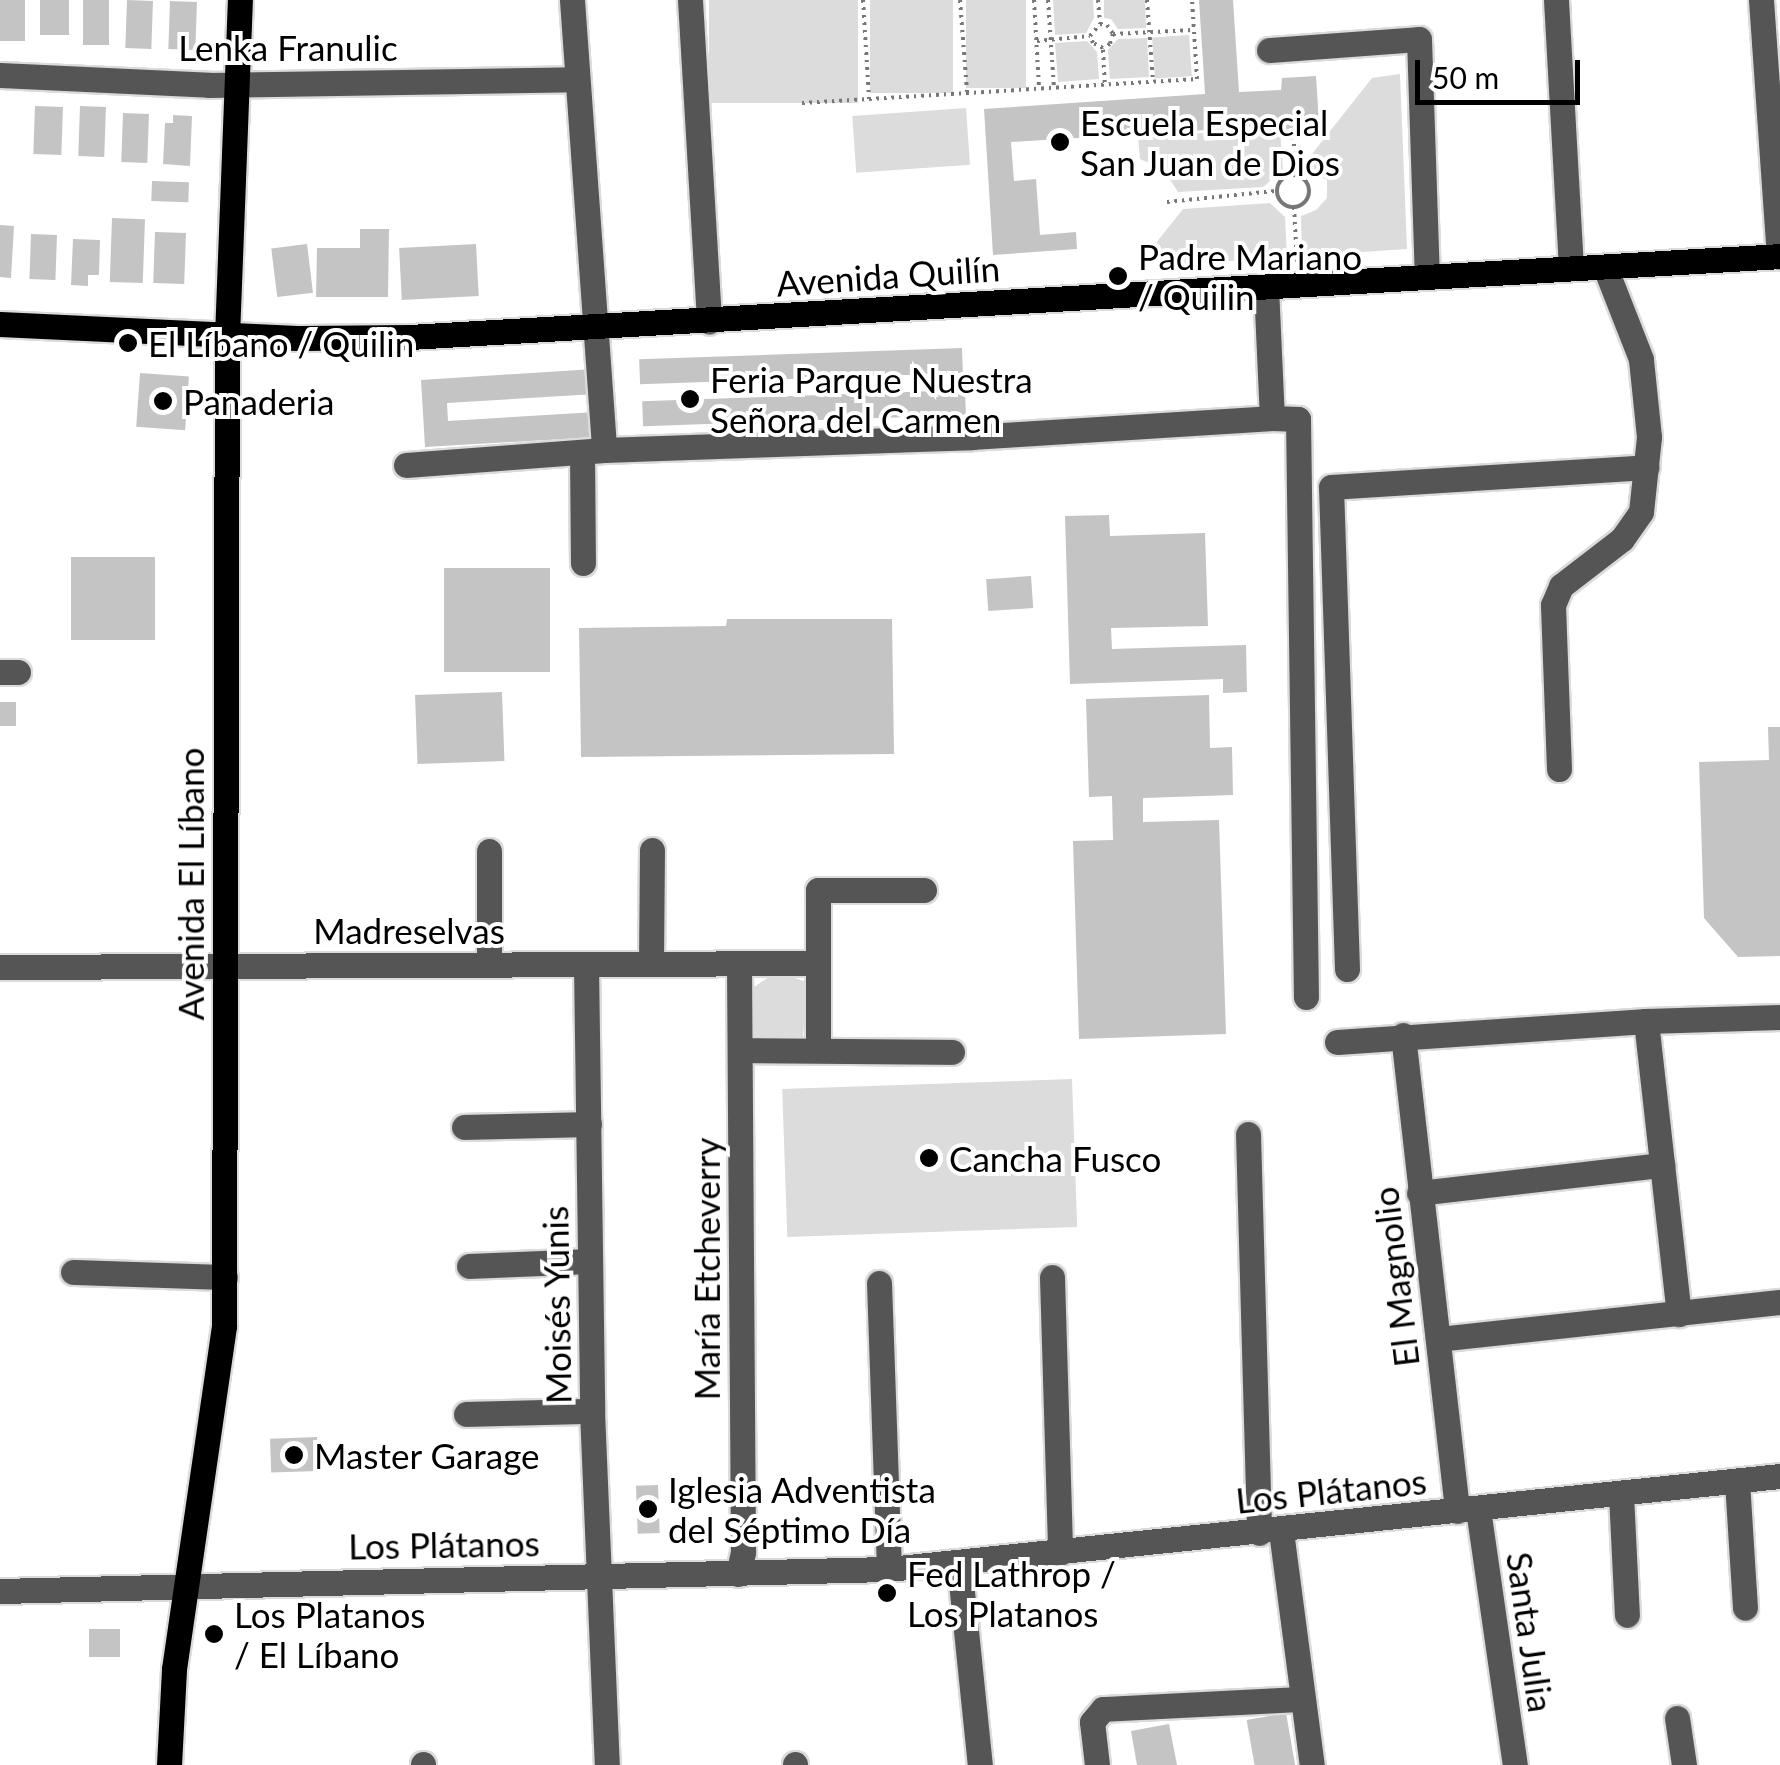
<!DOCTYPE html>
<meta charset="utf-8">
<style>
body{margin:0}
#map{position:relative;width:1780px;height:1765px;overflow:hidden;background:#fff;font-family:Lato,sans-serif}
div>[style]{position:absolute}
.green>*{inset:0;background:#dcdcdc;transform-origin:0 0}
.building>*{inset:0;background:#c4c4c4;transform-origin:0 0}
.path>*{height:4px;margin-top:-2px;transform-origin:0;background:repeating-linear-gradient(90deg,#777 0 2.5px,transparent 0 7.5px)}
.path>.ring{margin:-2px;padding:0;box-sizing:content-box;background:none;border:4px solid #777;border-radius:50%}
.roads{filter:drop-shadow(2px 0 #dbdbdb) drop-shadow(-2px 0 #dbdbdb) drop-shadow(0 2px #dbdbdb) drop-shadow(0 -2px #dbdbdb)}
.minor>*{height:25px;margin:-12.5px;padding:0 12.5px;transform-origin:12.5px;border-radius:12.5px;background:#555}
.major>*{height:25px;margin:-12.5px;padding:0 12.5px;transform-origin:12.5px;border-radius:12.5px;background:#000}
.dots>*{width:28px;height:28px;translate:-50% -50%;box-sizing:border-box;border:5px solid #fff;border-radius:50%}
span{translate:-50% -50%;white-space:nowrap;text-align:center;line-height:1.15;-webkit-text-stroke:8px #fff;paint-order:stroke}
.street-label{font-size:35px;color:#000}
.poi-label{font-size:35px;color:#000}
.left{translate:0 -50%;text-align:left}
.scale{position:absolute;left:1415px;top:60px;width:165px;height:45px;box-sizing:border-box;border:5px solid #000;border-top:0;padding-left:12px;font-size:30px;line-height:35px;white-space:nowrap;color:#000;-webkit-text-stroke:8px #fff;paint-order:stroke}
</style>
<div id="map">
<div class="green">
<div style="left:709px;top:0;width:149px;height:103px"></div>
<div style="left:870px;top:0;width:83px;height:93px"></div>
<div style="left:966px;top:0;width:60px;height:88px"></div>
<div style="clip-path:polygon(1053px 0,1093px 0,1094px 18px,1086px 33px,1055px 35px)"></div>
<div style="clip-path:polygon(1104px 0,1145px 0,1146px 28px,1118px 29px,1111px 19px,1104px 18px)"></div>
<div style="left:1189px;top:35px;width:41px;height:37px;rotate:86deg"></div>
<div style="clip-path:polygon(1147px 38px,1149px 77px,1110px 79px,1108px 50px,1118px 39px)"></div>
<div style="clip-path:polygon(1087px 41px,1097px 52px,1099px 79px,1058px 82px,1055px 43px)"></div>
<div style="clip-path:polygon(1400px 74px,1407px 249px,1302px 256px,1301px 216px,1316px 210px,1327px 198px,1327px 180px,1315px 174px,1312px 154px,1372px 78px)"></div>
<div style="left:966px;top:108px;width:57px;height:114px;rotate:86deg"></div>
<div style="clip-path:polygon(1280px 129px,1283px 170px,1263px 187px,1178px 192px,1164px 170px,1140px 159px,1138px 137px,1203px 133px,1205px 141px,1245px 138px,1245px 131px)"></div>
<div style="clip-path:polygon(1270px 203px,1285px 217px,1287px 257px,1157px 266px,1156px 243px,1183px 209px)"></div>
<div style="clip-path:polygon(785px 975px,807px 982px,803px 1037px,798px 1043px,752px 1041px,751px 989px,769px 977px)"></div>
<div style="left:1072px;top:1079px;width:148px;height:290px;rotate:88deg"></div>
</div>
<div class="building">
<div style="left:0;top:0;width:25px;height:41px"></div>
<div style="left:40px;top:0;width:29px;height:35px"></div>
<div style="left:83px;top:0;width:26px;height:45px"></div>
<div style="left:127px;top:0;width:26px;height:48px;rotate:2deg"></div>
<div style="clip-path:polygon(1199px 0,1233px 0,1239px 92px,1281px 90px,1282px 78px,1316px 76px,1320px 138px,1286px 140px,1284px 125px,1240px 127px,1240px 135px,1207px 138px,1206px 130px,1011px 142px,1014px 181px,1036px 179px,1040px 235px,1076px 232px,1077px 249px,993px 255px,984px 109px,1205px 94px)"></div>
<div style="left:170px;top:1px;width:27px;height:48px;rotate:2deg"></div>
<div style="left:35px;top:106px;width:28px;height:48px;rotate:2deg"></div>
<div style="left:80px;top:106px;width:26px;height:50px;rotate:2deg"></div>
<div style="left:123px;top:113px;width:26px;height:49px;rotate:2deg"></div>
<div style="clip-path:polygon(173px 115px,192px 116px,190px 166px,163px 164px,165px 123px,173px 123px)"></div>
<div style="left:152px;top:181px;width:37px;height:20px;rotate:2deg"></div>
<div style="left:112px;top:218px;width:33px;height:64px;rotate:2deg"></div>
<div style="clip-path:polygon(0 225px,14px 226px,11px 278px,0 277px)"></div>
<div style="clip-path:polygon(360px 229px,389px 229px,388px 297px,316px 297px,317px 248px,360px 248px)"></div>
<div style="left:155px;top:232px;width:31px;height:51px;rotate:2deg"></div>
<div style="left:31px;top:234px;width:26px;height:45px;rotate:2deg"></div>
<div style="clip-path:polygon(73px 239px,100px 240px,99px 275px,88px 275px,88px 286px,71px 285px)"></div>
<div style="left:307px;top:244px;width:49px;height:36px;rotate:83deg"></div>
<div style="left:476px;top:244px;width:52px;height:77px;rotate:87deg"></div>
<div style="left:962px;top:348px;width:25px;height:323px;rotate:88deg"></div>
<div style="clip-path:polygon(594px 369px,595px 394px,447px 403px,448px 421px,596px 412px,598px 437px,425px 447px,421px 380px)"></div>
<div style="left:140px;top:373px;width:49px;height:54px;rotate:4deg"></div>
<div style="left:965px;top:390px;width:25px;height:323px;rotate:88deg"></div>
<div style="clip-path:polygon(1109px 515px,1110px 536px,1205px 533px,1208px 626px,1111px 628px,1112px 649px,1246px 645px,1247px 692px,1223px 693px,1223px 679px,1070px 684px,1065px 516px)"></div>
<div style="left:71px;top:557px;width:84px;height:83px"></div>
<div style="left:444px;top:568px;width:106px;height:104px"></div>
<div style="left:1031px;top:576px;width:32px;height:45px;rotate:86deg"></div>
<div style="clip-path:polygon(727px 619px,892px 619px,894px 754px,581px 757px,579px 628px,726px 626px)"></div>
<div style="left:502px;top:692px;width:69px;height:87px;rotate:88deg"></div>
<div style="clip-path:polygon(1209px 695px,1210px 748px,1232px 747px,1233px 795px,1143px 798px,1143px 822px,1219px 820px,1226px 1034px,1079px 1039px,1073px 841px,1113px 840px,1112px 796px,1089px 797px,1086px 699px)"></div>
<div style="left:0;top:702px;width:16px;height:24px"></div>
<div style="clip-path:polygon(1768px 727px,1780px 727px,1780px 956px,1738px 957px,1704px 918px,1699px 762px,1769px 760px)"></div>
<div style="left:317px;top:1437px;width:34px;height:47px;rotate:88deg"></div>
<div style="left:658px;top:1485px;width:48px;height:22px;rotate:88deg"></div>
<div style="left:89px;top:1629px;width:31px;height:28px"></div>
<div style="left:1286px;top:1713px;width:53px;height:40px;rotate:80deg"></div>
<div style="clip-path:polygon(1169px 1724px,1177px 1765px,1137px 1765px,1131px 1731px)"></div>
</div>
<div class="path">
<div style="left:863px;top:0;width:99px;rotate:86.5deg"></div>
<div style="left:869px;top:99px;width:329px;rotate:-3.5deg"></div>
<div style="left:1197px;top:79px;width:79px;rotate:-93.6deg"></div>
<div style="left:960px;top:0;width:92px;rotate:85.6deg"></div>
<div style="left:1034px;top:0;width:88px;rotate:86.7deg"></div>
<div style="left:1048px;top:0;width:87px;rotate:86.1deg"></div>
<div style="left:1098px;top:0;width:24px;rotate:85deg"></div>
<div style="left:1147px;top:0;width:82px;rotate:85.8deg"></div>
<div style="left:1113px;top:34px;width:80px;rotate:-2.9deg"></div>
<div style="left:1037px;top:41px;width:53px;rotate:-5.4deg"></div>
<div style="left:1090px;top:36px;width:16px;rotate:-50deg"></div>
<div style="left:1100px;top:24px;width:7px;rotate:8deg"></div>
<div style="left:1107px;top:25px;width:11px;rotate:56deg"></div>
<div style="left:1113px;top:34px;width:10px;rotate:107deg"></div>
<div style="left:1110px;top:44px;width:8px;rotate:150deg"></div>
<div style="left:1103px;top:48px;width:11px;rotate:-153deg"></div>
<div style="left:1093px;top:43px;width:8px;rotate:-113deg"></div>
<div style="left:1103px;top:50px;width:35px;rotate:87deg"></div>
<div style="left:802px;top:103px;width:67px;rotate:-3.4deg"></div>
<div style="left:1294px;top:144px;width:30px;rotate:90deg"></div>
<div class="ring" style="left:1277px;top:175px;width:28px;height:28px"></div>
<div style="left:1167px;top:202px;width:110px;rotate:-5.8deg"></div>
<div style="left:1294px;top:207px;width:55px;rotate:86.9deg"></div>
</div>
<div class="roads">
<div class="minor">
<div style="left:572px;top:0;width:451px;rotate:85.9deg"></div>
<div style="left:690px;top:0;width:322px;rotate:86.6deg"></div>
<div style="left:1556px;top:0;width:268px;rotate:86.8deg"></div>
<div style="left:1761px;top:0;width:257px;rotate:86deg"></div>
<div style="left:1269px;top:50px;width:150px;rotate:-4.2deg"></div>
<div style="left:1419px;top:39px;width:238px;rotate:88.1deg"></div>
<div style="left:0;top:75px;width:209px;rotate:2.7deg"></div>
<div style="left:209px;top:85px;width:368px;rotate:-0.9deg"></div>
<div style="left:1266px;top:287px;width:131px;rotate:87.4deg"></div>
<div style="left:1272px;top:418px;width:26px;rotate:2deg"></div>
<div style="left:1298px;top:419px;width:578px;rotate:89.21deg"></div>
<div style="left:582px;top:452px;width:111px;rotate:89.5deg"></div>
<div style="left:406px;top:465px;width:199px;rotate:-4.3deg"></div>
<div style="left:604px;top:450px;width:368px;rotate:-2deg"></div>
<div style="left:972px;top:437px;width:301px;rotate:-3.6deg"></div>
<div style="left:0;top:672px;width:18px"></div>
<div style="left:1559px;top:769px;width:164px;rotate:-92.1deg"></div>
<div style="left:1553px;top:605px;width:21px;rotate:-67deg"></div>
<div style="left:1561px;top:586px;width:77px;rotate:-37.6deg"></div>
<div style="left:1622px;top:539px;width:33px;rotate:-55deg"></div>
<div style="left:1641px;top:512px;width:75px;rotate:-83.9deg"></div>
<div style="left:1649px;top:437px;width:78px;rotate:-95.9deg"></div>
<div style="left:1641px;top:359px;width:99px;rotate:-111.4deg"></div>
<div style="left:489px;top:851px;width:113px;rotate:90deg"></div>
<div style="left:586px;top:964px;width:447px;rotate:89.2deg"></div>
<div style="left:592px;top:1411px;width:354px;rotate:87.6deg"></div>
<div style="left:651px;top:964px;width:114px;rotate:-89.5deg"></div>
<div style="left:0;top:967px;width:818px;rotate:-0.28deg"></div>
<div style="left:1347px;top:969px;width:482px;rotate:-91.9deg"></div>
<div style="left:1331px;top:487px;width:316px;rotate:-3.6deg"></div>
<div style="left:1646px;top:1021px;width:295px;rotate:83.6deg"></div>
<div style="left:1403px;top:1035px;width:479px;rotate:83.5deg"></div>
<div style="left:1337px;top:1042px;width:310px;rotate:-3.9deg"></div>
<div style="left:1646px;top:1021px;width:134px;rotate:-1.7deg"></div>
<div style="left:818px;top:1049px;width:159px;rotate:-90deg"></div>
<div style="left:818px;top:890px;width:106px"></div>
<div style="left:740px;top:1050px;width:212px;rotate:0.5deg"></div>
<div style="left:464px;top:1127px;width:125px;rotate:-1.4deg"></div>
<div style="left:1248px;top:1134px;width:399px;rotate:88.4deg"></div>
<div style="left:1419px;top:1193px;width:245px;rotate:-6.6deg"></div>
<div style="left:469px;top:1266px;width:121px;rotate:-2.4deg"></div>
<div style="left:73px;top:1272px;width:152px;rotate:1.9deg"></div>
<div style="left:1052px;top:1277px;width:276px;rotate:88.3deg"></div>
<div style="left:879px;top:1283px;width:286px;rotate:88deg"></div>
<div style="left:1438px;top:1339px;width:344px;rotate:-6.2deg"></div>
<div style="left:466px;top:1414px;width:126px;rotate:-1.4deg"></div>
<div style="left:1737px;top:1481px;width:127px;rotate:86.4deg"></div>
<div style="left:1621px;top:1494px;width:121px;rotate:87.2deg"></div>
<div style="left:1478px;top:1509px;width:259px;rotate:81.8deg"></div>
<div style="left:1281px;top:1531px;width:236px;rotate:82.5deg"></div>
<div style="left:959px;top:1563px;width:203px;rotate:84.1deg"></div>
<div style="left:738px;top:1574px;width:23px;rotate:-77deg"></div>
<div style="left:743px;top:1552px;width:589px;rotate:-90.39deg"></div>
<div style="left:0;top:1591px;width:889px;rotate:-1.42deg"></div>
<div style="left:889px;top:1569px;width:896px;rotate:-5.96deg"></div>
<div style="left:1677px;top:1718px;width:48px;rotate:81.5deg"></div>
<div style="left:423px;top:1764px;width:1px;rotate:90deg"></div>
<div style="left:795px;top:1764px;width:1px;rotate:90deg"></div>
<div style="left:1097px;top:1765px;width:43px;rotate:-96.6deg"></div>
<div style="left:1092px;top:1722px;width:17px;rotate:-50deg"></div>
<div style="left:1103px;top:1709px;width:199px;rotate:-2.9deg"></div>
</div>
<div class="major">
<div style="left:0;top:324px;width:302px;rotate:2.7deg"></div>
<div style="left:302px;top:338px;width:108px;rotate:-0.5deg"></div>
<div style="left:410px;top:337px;width:1372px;rotate:-3.38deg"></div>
<div style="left:169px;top:1765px;width:96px;rotate:-87deg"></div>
<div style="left:174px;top:1669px;width:347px;rotate:-81.7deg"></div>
<div style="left:224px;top:1326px;width:990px;rotate:-89.83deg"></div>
<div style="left:227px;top:336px;width:336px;rotate:-87.8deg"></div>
</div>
</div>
<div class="dots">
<div style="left:1060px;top:142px;background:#000"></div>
<div style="left:1118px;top:276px;background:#000"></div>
<div style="left:128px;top:343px;background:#000"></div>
<div style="left:690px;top:399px;background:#000"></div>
<div style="left:163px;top:401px;background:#000"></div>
<div style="left:929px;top:1158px;background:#000"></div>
<div style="left:294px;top:1455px;background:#000"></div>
<div style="left:648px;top:1509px;background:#000"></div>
<div style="left:887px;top:1593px;background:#000"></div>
<div style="left:214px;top:1634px;background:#000"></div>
</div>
<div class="street-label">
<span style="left:288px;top:47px">Lenka Franulic</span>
<span style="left:888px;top:275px;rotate:-4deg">Avenida Quilín</span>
<span style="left:190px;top:884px;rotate:-90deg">Avenida El Líbano</span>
<span style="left:409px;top:930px">Madreselvas</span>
<span style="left:706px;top:1269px;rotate:-90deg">María Etcheverry</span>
<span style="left:1395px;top:1277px;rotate:-97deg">El Magnolio</span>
<span style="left:556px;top:1305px;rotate:-91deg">Moisés Yunis</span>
<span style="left:1331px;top:1490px;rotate:-6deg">Los Plátanos</span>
<span style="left:444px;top:1544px;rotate:-1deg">Los Plátanos</span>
<span style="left:1531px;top:1632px;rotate:82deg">Santa Julia</span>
</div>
<div class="poi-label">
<span class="left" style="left:1080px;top:142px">Escuela Especial<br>San Juan de Dios</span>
<span class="left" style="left:1138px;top:276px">Padre Mariano<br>/ Quilin</span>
<span class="left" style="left:148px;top:343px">El Líbano / Quilin</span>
<span class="left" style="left:710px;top:399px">Feria Parque Nuestra<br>Señora del Carmen</span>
<span class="left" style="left:183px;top:401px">Panaderia</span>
<span class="left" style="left:949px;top:1158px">Cancha Fusco</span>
<span class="left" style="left:314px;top:1455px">Master Garage</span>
<span class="left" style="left:668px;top:1509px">Iglesia Adventista<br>del Séptimo Día</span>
<span class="left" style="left:907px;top:1593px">Fed Lathrop /<br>Los Platanos</span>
<span class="left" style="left:234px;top:1634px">Los Platanos<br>/ El Líbano</span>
</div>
<div class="scale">50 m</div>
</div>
